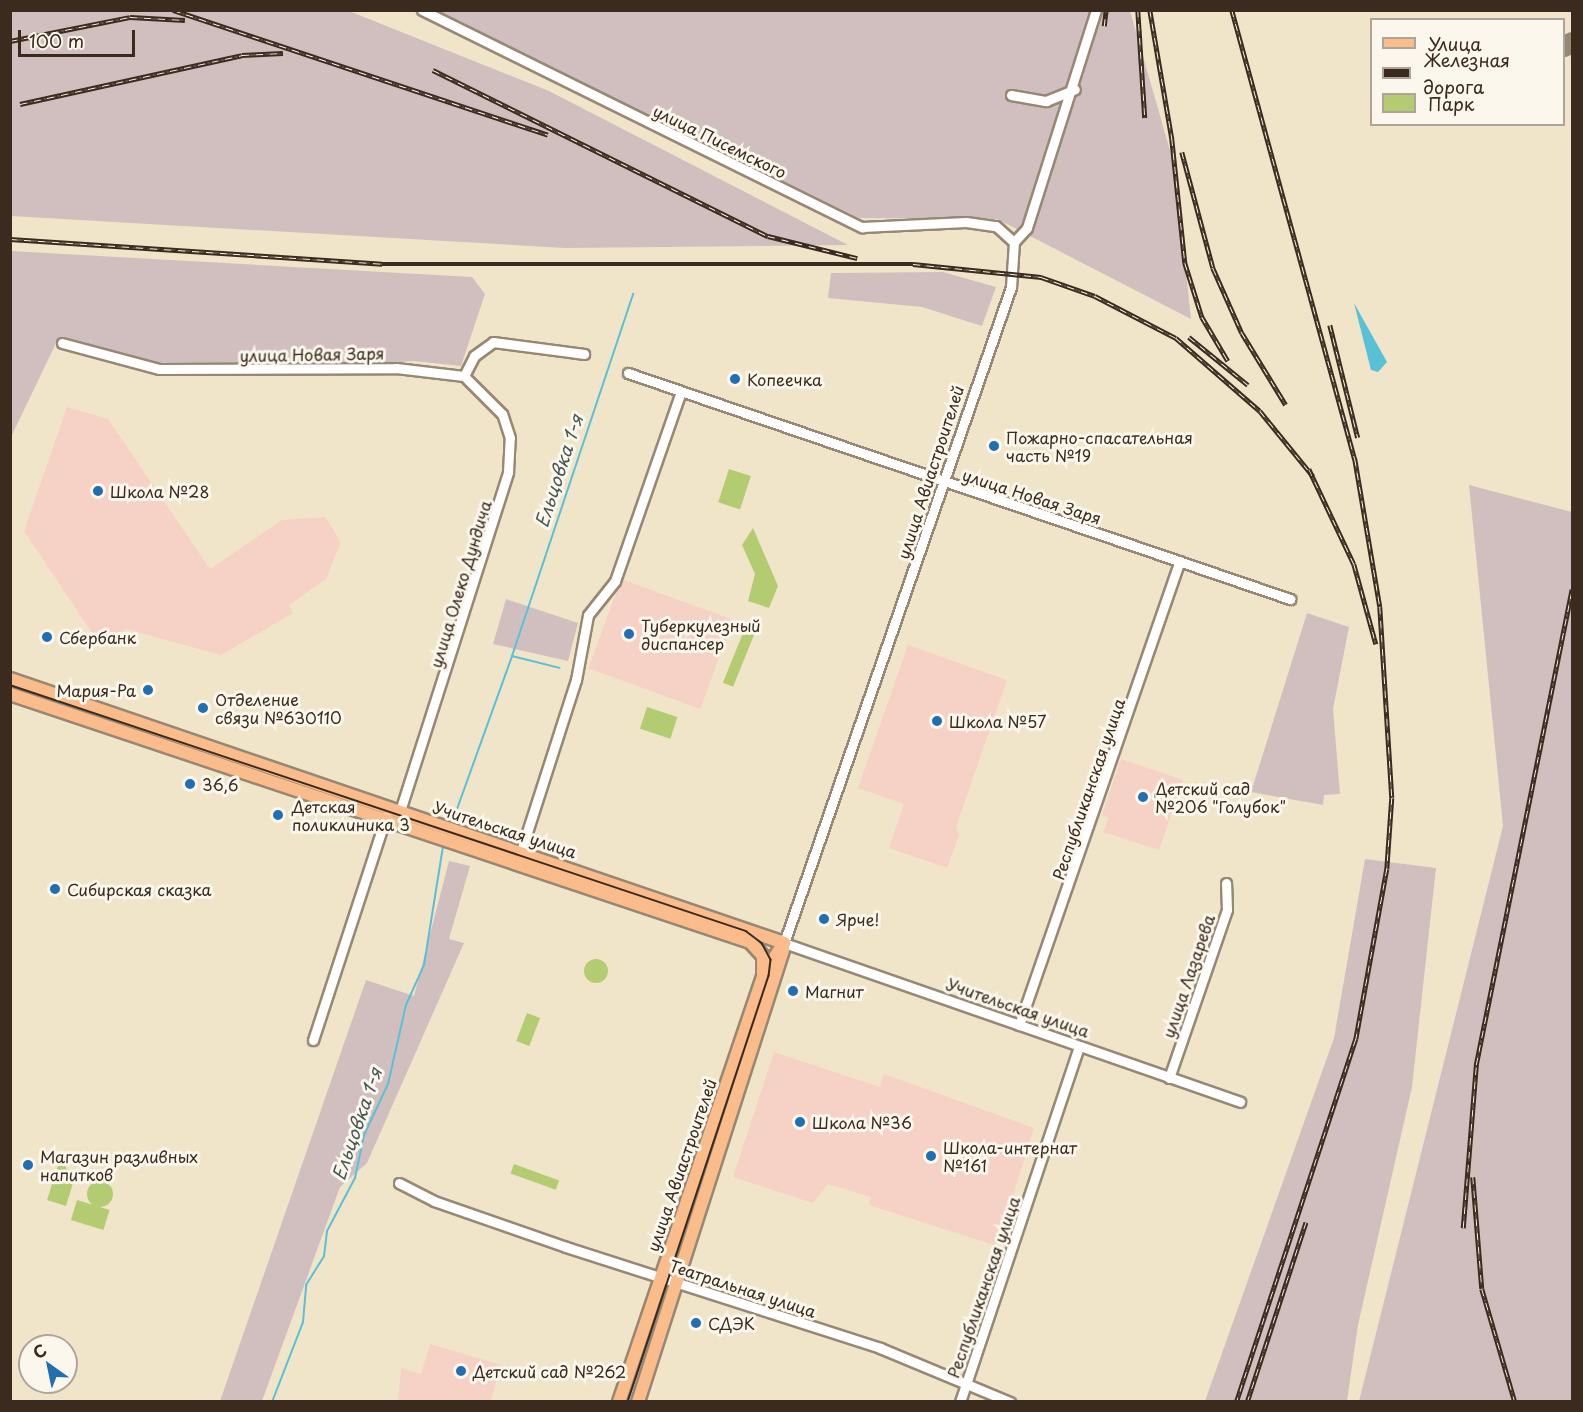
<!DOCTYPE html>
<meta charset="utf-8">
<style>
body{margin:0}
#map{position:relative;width:1583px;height:1412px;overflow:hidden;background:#f1e5c9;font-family:"Playpen Sans",sans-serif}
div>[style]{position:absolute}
.built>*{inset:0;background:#f6d1c5;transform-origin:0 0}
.industrial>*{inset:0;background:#d1bfbf}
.green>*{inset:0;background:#b3cc71;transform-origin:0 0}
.round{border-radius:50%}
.water>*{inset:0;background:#59c1d6}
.stream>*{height:2px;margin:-1px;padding:0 1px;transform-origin:1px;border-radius:1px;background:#59c1d6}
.taxiway>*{height:21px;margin:-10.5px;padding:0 10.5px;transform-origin:10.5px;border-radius:10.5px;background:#968874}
.roads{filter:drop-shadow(2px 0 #968874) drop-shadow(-2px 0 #968874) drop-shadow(0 2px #968874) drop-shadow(0 -2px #968874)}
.minor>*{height:9px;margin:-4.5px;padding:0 4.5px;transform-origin:4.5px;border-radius:4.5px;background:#fff}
.major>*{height:12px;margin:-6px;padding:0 6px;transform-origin:6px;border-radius:6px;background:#f9bc8a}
.tram>*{height:1.5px;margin:-0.75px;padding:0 0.75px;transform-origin:0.75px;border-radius:0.75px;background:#3b2a1e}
.rail>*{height:4.5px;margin-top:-2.25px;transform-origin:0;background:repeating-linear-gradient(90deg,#fbf7ec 0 7px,#3b2a1e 0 14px);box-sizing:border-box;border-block:2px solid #3b2a1e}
.dots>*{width:16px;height:16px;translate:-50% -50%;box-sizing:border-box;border:3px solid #fbf7ec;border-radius:50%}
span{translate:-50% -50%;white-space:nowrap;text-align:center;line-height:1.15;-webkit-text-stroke:6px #fbf7ec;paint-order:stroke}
.street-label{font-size:16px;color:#3b2a1e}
.poi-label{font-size:16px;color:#3b2a1e}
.left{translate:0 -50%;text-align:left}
.right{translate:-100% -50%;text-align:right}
.water-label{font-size:18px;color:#445755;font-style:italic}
.frame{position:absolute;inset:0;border:12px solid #3b2a1e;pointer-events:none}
.legend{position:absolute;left:1370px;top:18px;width:195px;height:108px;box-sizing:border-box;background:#fbf7ec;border:2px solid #aea59a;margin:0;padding:8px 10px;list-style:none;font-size:18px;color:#3b2a1e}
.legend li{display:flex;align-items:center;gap:12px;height:30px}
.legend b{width:30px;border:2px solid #aea59a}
.north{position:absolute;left:18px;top:1334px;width:60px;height:60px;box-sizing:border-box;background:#fbf7ec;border:2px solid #aea59a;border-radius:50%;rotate:327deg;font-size:16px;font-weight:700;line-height:24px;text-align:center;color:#3b2a1e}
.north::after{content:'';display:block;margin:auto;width:21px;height:27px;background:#1f6fb2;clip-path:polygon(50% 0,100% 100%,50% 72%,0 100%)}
.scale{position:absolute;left:18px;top:30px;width:117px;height:27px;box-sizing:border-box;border:3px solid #3b2a1e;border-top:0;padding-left:8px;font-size:18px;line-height:21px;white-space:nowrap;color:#3b2a1e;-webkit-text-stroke:4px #fbf7ec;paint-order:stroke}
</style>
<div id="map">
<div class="built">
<div style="clip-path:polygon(67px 407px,108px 419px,210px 569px,282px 520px,325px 517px,341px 542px,326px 579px,289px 605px,293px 613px,221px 655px,126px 629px,100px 645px,24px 531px)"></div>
<div style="left:621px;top:579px;width:119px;height:95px;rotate:20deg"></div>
<div style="clip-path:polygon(908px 645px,1007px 680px,956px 827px,959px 835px,947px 868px,889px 848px,904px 804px,858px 788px)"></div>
<div style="clip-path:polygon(1121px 759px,1183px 780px,1159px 850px,1103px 832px,1109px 818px,1102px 815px)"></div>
<div style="clip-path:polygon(774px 1052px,880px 1087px,884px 1074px,1034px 1128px,997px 1246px,869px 1205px,871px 1197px,828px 1184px,813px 1203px,733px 1177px)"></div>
<div style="clip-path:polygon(430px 1344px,501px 1365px,491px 1401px,398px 1401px,401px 1368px,421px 1374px)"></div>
</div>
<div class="industrial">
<div style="clip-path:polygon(10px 11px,349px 11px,549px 91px,848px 245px,565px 248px,11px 216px)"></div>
<div style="clip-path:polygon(438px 11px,1130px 11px,1175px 168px,1191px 319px,997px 219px,859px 218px)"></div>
<div style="clip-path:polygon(11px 251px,472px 277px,485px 294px,461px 366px,413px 361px,292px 370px,167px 366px,59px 337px,11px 437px)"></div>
<div style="clip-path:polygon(943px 272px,996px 287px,982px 326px,922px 307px,828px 298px,831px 273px)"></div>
<div style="clip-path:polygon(1469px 485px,1572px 512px,1572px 1401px,1359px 1401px,1503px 826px)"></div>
<div style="clip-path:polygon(506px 599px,578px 623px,568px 661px,493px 644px)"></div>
<div style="clip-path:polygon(1307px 613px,1349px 627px,1333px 709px,1340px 794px,1324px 795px,1323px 805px,1251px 792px)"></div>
<div style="clip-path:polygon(1365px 859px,1436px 868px,1412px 1087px,1358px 1325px,1347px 1401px,1205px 1401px,1334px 1038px)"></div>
<div style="clip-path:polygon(449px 861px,470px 866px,449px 939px,464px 943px,367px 1163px,340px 1187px,262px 1401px,220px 1401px,366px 980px,414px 996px)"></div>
</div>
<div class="green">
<div style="left:729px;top:469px;width:23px;height:35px;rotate:18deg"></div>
<div style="clip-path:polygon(753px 528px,778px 586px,769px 608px,748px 601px,755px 574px,742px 545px)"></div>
<div style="left:745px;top:628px;width:11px;height:59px;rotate:22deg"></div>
<div style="left:647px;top:707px;width:32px;height:23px;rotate:18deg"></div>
<div class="round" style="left:584px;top:959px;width:24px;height:24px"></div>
<div style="left:527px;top:1013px;width:14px;height:30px;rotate:21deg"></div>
<div style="clip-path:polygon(61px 1156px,73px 1183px,66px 1206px,47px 1200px)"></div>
<div style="left:514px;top:1164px;width:48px;height:10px;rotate:20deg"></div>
<div class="round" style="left:87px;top:1181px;width:26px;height:26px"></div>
<div style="left:77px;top:1200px;width:34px;height:21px;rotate:17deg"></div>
</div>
<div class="water">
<div style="clip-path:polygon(1354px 303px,1387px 362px,1378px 372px,1371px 370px)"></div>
</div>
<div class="stream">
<div style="left:512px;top:656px;width:382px;rotate:-71.5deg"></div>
<div style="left:457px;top:809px;width:163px;rotate:-70.2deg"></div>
<div style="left:512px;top:656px;width:49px;rotate:14deg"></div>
<div style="left:272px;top:1402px;width:86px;rotate:-68.8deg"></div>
<div style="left:303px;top:1322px;width:37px;rotate:-85deg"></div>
<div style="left:306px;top:1285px;width:34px;rotate:-58deg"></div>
<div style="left:324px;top:1256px;width:25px;rotate:-83deg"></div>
<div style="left:327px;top:1231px;width:60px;rotate:-62.2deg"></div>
<div style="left:355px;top:1178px;width:44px;rotate:-78.2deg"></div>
<div style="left:364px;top:1135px;width:56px;rotate:-64.8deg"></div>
<div style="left:388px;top:1084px;width:81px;rotate:-77.2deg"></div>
<div style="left:406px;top:1005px;width:44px;rotate:-65.8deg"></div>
<div style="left:424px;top:965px;width:120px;rotate:-80.9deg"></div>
</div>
<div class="taxiway">
<div style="left:1564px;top:46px;width:9px;rotate:-27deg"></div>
</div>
<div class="roads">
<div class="minor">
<div style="left:422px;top:10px;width:491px;rotate:26.3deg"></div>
<div style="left:862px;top:227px;width:104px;rotate:-2.8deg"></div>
<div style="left:966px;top:222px;width:30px;rotate:8deg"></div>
<div style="left:996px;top:226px;width:24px;rotate:42deg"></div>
<div style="left:1096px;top:10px;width:229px;rotate:107.6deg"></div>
<div style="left:1027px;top:228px;width:19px;rotate:133deg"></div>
<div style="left:1014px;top:242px;width:45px;rotate:93.8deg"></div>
<div style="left:1011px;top:287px;width:694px;rotate:109.09deg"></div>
<div style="left:784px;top:943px;width:483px;rotate:19.2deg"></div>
<div style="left:1011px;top:95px;width:36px;rotate:10deg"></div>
<div style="left:1046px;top:101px;width:31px;rotate:-22deg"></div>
<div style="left:62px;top:343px;width:100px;rotate:15deg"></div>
<div style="left:159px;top:369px;width:237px;rotate:-0.2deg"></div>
<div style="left:396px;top:368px;width:68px;rotate:6.7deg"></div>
<div style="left:628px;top:373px;width:700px;rotate:18.85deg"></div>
<div style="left:464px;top:376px;width:22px;rotate:-63deg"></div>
<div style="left:474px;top:356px;width:24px;rotate:-36deg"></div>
<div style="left:493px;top:342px;width:92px;rotate:7.5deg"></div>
<div style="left:400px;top:811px;width:356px;rotate:-72.3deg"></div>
<div style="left:508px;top:472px;width:34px;rotate:-87deg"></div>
<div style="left:510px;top:438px;width:25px;rotate:-108deg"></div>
<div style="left:502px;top:414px;width:54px;rotate:-135deg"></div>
<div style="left:521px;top:851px;width:180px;rotate:-72.2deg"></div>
<div style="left:576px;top:680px;width:66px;rotate:-79.5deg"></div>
<div style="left:588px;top:615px;width:43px;rotate:-51.5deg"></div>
<div style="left:615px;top:581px;width:200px;rotate:-70.8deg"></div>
<div style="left:1019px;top:1025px;width:491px;rotate:-70.9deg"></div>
<div style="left:313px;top:1040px;width:236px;rotate:-71.9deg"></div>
<div style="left:1169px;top:1078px;width:178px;rotate:-71deg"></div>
<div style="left:1227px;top:910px;width:27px;rotate:-92deg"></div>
<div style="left:399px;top:1183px;width:39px;rotate:27deg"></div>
<div style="left:434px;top:1201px;width:140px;rotate:19.2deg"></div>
<div style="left:566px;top:1247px;width:330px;rotate:17.8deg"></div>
<div style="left:880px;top:1348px;width:141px;rotate:22.6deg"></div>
<div style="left:960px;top:1402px;width:375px;rotate:-71.5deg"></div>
</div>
<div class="major">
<div style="left:10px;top:679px;width:818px;rotate:18.83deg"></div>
<div style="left:10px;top:694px;width:780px;rotate:18.53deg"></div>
<div style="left:750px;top:942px;width:19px;rotate:47deg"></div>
<div style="left:763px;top:956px;width:20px;rotate:90deg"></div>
<div style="left:619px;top:1402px;width:450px;rotate:-71.3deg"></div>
<div style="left:763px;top:976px;width:39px;rotate:-58deg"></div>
<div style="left:638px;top:1402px;width:475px;rotate:-72.2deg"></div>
</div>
</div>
<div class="tram">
<div style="left:10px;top:685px;width:776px;rotate:18.48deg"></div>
<div style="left:746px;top:931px;width:20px;rotate:37deg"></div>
<div style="left:762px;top:943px;width:19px;rotate:62deg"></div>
<div style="left:771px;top:960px;width:16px;rotate:97deg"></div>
<div style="left:769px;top:976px;width:449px;rotate:108.3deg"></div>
</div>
<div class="rail">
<div style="left:173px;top:10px;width:395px;rotate:18.4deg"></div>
<div style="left:1138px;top:10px;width:108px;rotate:86.3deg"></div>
<div style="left:1150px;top:10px;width:131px;rotate:80.3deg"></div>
<div style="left:1172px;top:139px;width:125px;rotate:84deg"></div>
<div style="left:1185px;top:263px;width:57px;rotate:72.5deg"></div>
<div style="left:1202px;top:317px;width:51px;rotate:59.4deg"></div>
<div style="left:1232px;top:10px;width:466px;rotate:74.7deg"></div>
<div style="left:1355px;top:459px;width:150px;rotate:80.4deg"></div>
<div style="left:1380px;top:607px;width:191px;rotate:86.4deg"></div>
<div style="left:1392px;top:798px;width:71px;rotate:94deg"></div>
<div style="left:1387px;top:869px;width:173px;rotate:100.3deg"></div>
<div style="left:1356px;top:1039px;width:382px;rotate:108.2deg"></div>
<div style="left:1104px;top:26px;width:16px;rotate:-83deg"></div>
<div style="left:10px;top:41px;width:122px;rotate:-11.3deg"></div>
<div style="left:130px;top:17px;width:55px;rotate:3.1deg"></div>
<div style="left:433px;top:70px;width:374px;rotate:26.4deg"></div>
<div style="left:768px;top:236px;width:92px;rotate:13.9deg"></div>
<div style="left:20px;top:104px;width:227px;rotate:-12.4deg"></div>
<div style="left:242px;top:55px;width:41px;rotate:-2.8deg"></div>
<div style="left:1182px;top:152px;width:120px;rotate:75deg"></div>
<div style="left:1213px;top:268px;width:71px;rotate:66deg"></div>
<div style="left:1242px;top:333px;width:84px;rotate:58.6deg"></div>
<div style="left:10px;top:239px;width:373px;rotate:3.8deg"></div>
<div style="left:382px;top:264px;width:531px"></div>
<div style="left:913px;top:264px;width:129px;rotate:5.8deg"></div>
<div style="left:1041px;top:277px;width:57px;rotate:19.4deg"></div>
<div style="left:1095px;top:296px;width:91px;rotate:27.4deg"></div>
<div style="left:1176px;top:338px;width:111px;rotate:41deg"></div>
<div style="left:1260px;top:411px;width:84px;rotate:50.8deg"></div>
<div style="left:1330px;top:325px;width:116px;rotate:76.1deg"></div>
<div style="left:1189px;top:337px;width:76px;rotate:39.1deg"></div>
<div style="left:1309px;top:469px;width:105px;rotate:64.7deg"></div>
<div style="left:1354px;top:564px;width:83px;rotate:74.6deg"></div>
<div style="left:1473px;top:1177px;width:112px;rotate:85.4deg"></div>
<div style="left:1482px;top:1289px;width:118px;rotate:73.7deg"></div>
<div style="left:1463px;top:1228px;width:164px;rotate:-85.4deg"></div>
<div style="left:1476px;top:1065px;width:485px;rotate:-78.6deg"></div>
<div style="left:1247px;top:1402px;width:189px;rotate:-71.9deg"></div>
</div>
<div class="dots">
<div style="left:735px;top:379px;background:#1f6fb2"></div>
<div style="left:994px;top:446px;background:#1f6fb2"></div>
<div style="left:98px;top:491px;background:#1f6fb2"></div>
<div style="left:629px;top:634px;background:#1f6fb2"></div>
<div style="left:47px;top:637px;background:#1f6fb2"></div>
<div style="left:148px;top:690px;background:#1f6fb2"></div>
<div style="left:203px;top:708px;background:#1f6fb2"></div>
<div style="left:937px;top:721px;background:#1f6fb2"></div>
<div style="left:190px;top:784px;background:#1f6fb2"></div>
<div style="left:1143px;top:797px;background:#1f6fb2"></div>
<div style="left:278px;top:815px;background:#1f6fb2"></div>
<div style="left:55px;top:889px;background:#1f6fb2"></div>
<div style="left:824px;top:919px;background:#1f6fb2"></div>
<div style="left:793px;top:991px;background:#1f6fb2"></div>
<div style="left:800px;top:1122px;background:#1f6fb2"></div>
<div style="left:931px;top:1156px;background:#1f6fb2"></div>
<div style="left:28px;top:1165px;background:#1f6fb2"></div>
<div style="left:696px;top:1323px;background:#1f6fb2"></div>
<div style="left:461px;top:1371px;background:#1f6fb2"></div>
</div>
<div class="street-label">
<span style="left:720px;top:141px;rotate:26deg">улица Писемского</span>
<span style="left:312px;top:354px;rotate:-1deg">улица Новая Заря</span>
<span style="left:930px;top:472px;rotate:-72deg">улица Авиастроителей</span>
<span style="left:1032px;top:496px;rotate:18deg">улица Новая Заря</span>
<span style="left:460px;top:584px;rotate:-73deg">улица Олеко Дундича</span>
<span style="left:1088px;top:789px;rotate:-71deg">Республиканская улица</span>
<span style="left:505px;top:829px;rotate:18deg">Учительская улица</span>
<span style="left:1188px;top:976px;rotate:-71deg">улица Лазарева</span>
<span style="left:1018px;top:1007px;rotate:19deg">Учительская улица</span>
<span style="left:681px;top:1165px;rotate:-71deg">улица Авиастроителей</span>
<span style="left:983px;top:1287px;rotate:-71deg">Республиканская улица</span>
<span style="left:743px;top:1288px;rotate:18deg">Театральная улица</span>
</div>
<div class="poi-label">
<span class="left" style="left:747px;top:379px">Копеечка</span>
<span class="left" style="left:1006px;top:446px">Пожарно-спасательная<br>часть №19</span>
<span class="left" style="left:110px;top:491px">Школа №28</span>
<span class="left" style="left:641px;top:634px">Туберкулезный<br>диспансер</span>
<span class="left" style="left:59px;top:637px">Сбербанк</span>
<span class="right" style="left:136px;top:690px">Мария-Ра</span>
<span class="left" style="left:215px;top:708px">Отделение<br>связи №630110</span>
<span class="left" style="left:949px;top:721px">Школа №57</span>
<span class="left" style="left:202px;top:784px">36,6</span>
<span class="left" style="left:1155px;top:797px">Детский сад<br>№206 "Голубок"</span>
<span class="left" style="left:292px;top:815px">Детская<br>поликлиника 3</span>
<span class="left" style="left:67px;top:889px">Сибирская сказка</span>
<span class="left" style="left:836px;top:919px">Ярче!</span>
<span class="left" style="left:805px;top:991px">Магнит</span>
<span class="left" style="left:812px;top:1122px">Школа №36</span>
<span class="left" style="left:943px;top:1156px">Школа-интернат<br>№161</span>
<span class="left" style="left:40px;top:1165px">Магазин разливных<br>напитков</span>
<span class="left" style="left:708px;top:1323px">СДЭК</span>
<span class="left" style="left:473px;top:1371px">Детский сад №262</span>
</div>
<div class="water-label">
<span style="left:559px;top:471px;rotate:-72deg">Ельцовка 1-я</span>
<span style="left:357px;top:1124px;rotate:-71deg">Ельцовка 1-я</span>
</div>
<div class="frame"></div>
<ul class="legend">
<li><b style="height:8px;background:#f9bc8a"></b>Улица</li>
<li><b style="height:8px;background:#3b2a1e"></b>Железная дорога</li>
<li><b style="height:16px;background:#b3cc71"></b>Парк</li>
</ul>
<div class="north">С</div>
<div class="scale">100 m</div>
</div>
